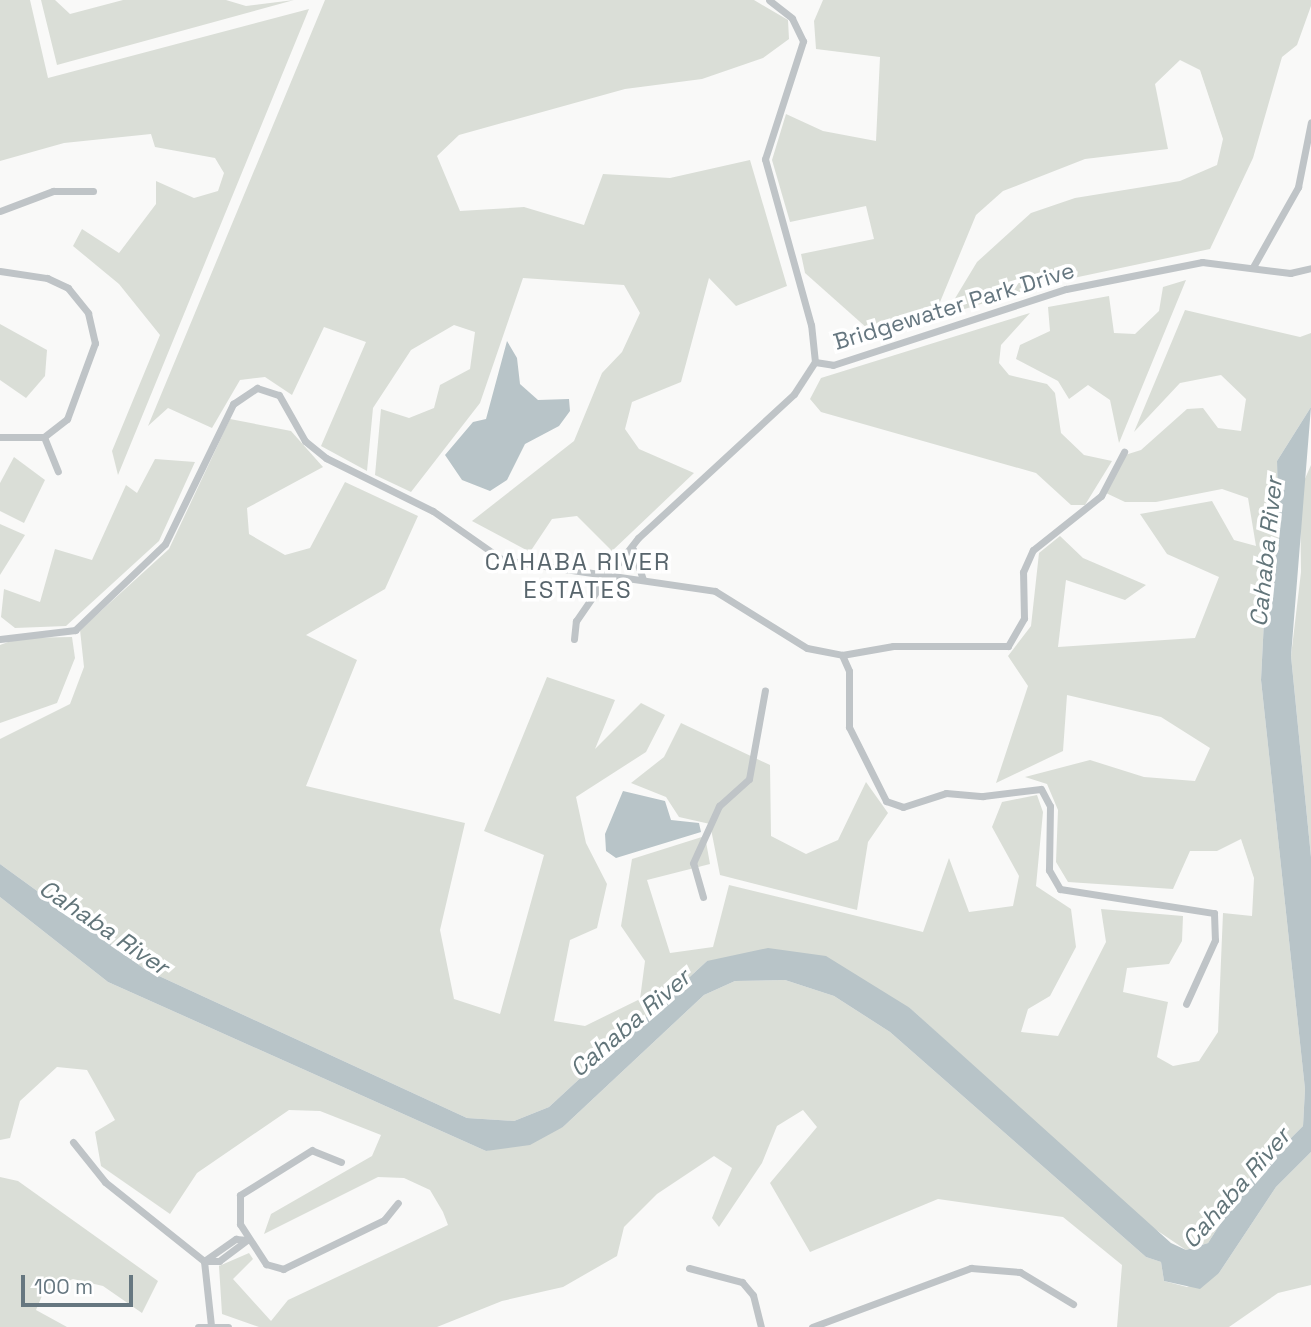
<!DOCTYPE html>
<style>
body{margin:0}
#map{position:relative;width:1311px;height:1327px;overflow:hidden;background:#f9f9f8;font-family:"Space Grotesk",sans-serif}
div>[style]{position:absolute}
.green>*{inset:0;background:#daded7}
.water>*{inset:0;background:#b8c4c8}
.street>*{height:7px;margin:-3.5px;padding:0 3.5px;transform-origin:3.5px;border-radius:3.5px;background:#bfc4c7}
span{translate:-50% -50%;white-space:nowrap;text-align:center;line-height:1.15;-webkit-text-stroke:7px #fff;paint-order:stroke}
.street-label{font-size:23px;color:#667780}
.water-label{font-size:24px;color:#62757a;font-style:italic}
.neighbourhood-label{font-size:24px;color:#58656c;letter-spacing:2px}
.scale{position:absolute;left:21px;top:1275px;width:112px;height:32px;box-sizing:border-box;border:4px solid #667780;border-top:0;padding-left:9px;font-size:21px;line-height:24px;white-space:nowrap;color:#667780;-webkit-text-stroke:5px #fff;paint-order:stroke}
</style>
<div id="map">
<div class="green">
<div style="clip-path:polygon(0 0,30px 0,48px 78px,309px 9px,118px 475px,112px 451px,160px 335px,119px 284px,73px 246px,82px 229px,119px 253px,156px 204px,156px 181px,194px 198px,218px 191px,224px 173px,215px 158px,155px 147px,151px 134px,64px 143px,0 161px)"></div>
<div style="clip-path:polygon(41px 0,55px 0,70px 14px,123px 0,226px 0,246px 6px,294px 0,57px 65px)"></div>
<div style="clip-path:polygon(325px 0,754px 0,788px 20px,789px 39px,763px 58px,702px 79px,625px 89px,459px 135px,437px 156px,460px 211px,524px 207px,584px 225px,603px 174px,670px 178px,750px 160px,787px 286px,736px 306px,709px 278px,681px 382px,632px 402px,625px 429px,639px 449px,694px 473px,612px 551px,577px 516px,552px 519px,530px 552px,472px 521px,574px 441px,602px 373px,622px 352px,640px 313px,624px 285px,523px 278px,480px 403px,411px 492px,375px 475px,381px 409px,409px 418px,434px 408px,440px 385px,470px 369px,475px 332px,454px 325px,411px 350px,373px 408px,367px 471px,321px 446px,366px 342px,324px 327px,292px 395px,265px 377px,240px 380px,212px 428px,168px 408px,148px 426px)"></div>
<div style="clip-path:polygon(823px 0,1311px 0,1311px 6px,1297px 45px,1282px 57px,1253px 158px,1210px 249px,1050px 283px,945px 315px,977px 262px,1031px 213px,1075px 198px,1180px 181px,1217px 165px,1223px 139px,1200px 70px,1180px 60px,1155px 84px,1168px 149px,1085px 159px,1003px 191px,976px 215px,933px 319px,877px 337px,805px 273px,801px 254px,874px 239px,866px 206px,790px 222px,772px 160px,786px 114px,823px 131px,876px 141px,880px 57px,816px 49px,814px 21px)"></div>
<div style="clip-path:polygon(1186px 280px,1119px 443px,1110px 400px,1088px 385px,1069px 399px,1058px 381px,1016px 359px,1020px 345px,1050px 331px,1048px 307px,1109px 296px,1114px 333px,1135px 334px,1159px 311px,1163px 287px)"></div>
<div style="clip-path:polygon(1185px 310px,1300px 337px,1311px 333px,1311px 407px,1277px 461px,1279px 548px,1266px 580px,1261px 680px,1305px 1089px,1303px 1126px,1247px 1182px,1208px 1243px,1186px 1250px,1140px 1219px,910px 1008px,707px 961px,549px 1107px,514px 1121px,467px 1118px,146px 970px,0 864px,0 739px,70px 704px,84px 667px,80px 630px,169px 549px,230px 419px,291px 431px,323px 467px,247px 508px,249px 534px,285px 555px,310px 548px,345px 482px,418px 516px,385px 589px,306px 635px,357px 660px,306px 786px,465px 823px,440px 930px,454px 999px,500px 1014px,544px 855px,484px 831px,547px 677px,615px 700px,595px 749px,641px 703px,665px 715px,646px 752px,576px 797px,586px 843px,607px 884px,597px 928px,570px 940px,554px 1021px,585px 1026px,640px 999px,645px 961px,621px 926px,632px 859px,705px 836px,710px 864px,647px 880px,670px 953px,713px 947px,729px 885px,923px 932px,949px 858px,969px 912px,1013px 906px,1019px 876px,992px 827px,1002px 802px,1037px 795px,1043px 812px,1036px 886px,1071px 909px,1076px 947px,1050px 996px,1028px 1009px,1021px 1032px,1058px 1036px,1106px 942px,1101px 909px,1183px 916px,1182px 941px,1169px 964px,1127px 968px,1123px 992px,1168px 1002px,1157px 1057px,1173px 1066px,1199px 1061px,1218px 1032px,1223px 913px,1252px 916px,1254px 878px,1241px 839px,1217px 851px,1190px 851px,1173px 889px,1068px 882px,1056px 862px,1058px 810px,1047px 784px,1025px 777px,1090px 760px,1144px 777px,1195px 781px,1210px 748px,1161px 717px,1067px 695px,1063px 751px,996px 783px,1028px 686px,1008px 656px,1031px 626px,1039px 553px,1060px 536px,1083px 558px,1146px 585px,1125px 600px,1066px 580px,1058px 647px,1195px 638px,1219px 577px,1167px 554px,1140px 514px,1212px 501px,1234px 540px,1256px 546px,1248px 498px,1222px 489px,1156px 502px,1125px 502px,1106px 493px,1125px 455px,1141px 450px,1187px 409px,1203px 408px,1218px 428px,1241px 431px,1246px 399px,1221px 375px,1180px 383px,1134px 432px)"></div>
<div style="clip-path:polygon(1030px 313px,1001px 345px,999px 363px,1009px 375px,1047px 384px,1055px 393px,1061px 433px,1084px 455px,1112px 461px,1085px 505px,1071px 505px,1036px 473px,821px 412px,810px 399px,821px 378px)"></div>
<div style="clip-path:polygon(0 324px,47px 350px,45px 376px,26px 398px,0 380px)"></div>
<div style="clip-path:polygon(14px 457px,45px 480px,24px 523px,0 511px,0 483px)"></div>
<div style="clip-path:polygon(155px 459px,195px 462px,159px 541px,66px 626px,15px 628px,1px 617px,4px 589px,40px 602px,55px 549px,92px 560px,126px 485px,137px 493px)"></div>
<div style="clip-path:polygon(1311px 465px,1311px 857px,1291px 656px,1301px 572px,1300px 490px)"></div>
<div style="clip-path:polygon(0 524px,25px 535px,0 575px)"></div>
<div style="clip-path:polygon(72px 637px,75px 658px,57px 703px,0 723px,0 645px,19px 638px)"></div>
<div style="clip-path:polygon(681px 723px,770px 765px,771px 836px,806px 854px,838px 840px,866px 782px,888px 813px,868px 842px,857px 910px,720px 875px,710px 824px,679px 817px,666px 797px,631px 783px,664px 757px)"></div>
<div style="clip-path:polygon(0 897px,108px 982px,486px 1151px,563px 1127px,704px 995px,735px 981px,785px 980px,834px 996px,890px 1032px,1146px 1257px,1161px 1262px,1164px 1281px,1187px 1287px,1219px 1273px,1276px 1187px,1311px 1152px,1311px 1285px,1278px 1293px,1229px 1327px,1117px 1327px,1122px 1265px,1063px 1217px,938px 1199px,810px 1252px,770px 1183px,817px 1127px,803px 1110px,777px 1126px,762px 1163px,719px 1227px,712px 1218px,732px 1168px,714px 1156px,657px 1194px,624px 1227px,617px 1256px,563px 1287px,502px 1301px,437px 1327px,259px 1327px,222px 1314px,219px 1266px,249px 1253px,253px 1259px,233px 1279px,271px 1321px,288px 1300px,448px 1225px,443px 1212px,430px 1190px,404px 1178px,378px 1177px,264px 1234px,271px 1214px,372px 1156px,381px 1135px,320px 1111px,289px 1110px,197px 1173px,170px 1214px,101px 1166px,95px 1132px,115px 1120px,87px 1070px,57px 1067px,20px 1101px,10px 1138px,0 1140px)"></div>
<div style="clip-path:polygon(0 1177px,18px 1181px,158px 1281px,142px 1313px,103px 1286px,73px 1279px,44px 1291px,36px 1310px,67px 1327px,0 1327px)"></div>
</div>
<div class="water">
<div style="clip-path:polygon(507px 341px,517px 358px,520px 384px,538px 400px,569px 399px,570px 411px,559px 426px,525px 444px,507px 480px,490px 491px,462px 480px,445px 455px,473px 422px,486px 419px)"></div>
<div style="clip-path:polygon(1311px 407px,1291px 656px,1311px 857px,1311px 1152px,1276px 1187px,1219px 1273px,1200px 1289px,1164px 1281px,1161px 1262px,1146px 1257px,890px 1032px,834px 996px,785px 980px,735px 981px,704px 995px,563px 1127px,530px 1145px,486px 1151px,108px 982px,0 897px,0 864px,146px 970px,467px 1118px,514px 1121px,549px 1107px,707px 961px,768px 948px,826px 956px,910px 1008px,1171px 1243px,1186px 1250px,1208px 1243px,1247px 1182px,1303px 1126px,1305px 1089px,1261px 680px,1266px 580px,1279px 548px,1277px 461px)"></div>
<div style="clip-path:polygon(623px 791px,665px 801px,671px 820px,699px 823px,701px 832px,616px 858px,606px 851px,605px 834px)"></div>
</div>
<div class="street">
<div style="left:0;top:211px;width:57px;rotate:-20.7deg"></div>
<div style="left:53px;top:191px;width:40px"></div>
<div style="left:1253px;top:267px;width:92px;rotate:-60.6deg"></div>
<div style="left:1298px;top:187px;width:66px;rotate:-78.7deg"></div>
<div style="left:0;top:271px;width:48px;rotate:8.5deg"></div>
<div style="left:47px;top:278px;width:23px;rotate:25deg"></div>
<div style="left:68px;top:288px;width:32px;rotate:51deg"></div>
<div style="left:88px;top:313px;width:31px;rotate:77deg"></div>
<div style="left:95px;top:343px;width:81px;rotate:110.2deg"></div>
<div style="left:67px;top:419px;width:29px;rotate:142deg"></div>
<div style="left:44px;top:437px;width:44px;rotate:180deg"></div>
<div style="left:815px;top:362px;width:18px;rotate:9deg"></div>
<div style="left:833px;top:365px;width:245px;rotate:-18.1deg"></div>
<div style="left:1066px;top:289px;width:139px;rotate:-11.2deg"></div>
<div style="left:1202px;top:262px;width:89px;rotate:7.1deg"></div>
<div style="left:1290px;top:273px;width:22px;rotate:-13deg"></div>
<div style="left:44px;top:437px;width:37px;rotate:68deg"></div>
<div style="left:633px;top:549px;width:32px;rotate:72deg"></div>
<div style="left:610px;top:574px;width:46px;rotate:-52.1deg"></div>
<div style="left:638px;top:538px;width:212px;rotate:-42.7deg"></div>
<div style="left:794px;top:394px;width:38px;rotate:-57deg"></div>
<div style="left:815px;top:362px;width:37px;rotate:-96deg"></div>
<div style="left:811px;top:325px;width:172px;rotate:-105.5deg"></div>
<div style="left:765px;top:159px;width:124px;rotate:-72.1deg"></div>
<div style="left:803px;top:41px;width:25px;rotate:-116deg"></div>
<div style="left:792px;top:18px;width:29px;rotate:-142deg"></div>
<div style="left:0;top:639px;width:76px;rotate:-6.8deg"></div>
<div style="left:75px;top:630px;width:124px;rotate:-43.7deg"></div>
<div style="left:165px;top:544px;width:156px;rotate:-64.1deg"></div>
<div style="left:233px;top:404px;width:29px;rotate:-34deg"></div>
<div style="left:257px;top:388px;width:23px;rotate:18deg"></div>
<div style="left:279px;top:395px;width:53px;rotate:60.5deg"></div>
<div style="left:305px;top:441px;width:27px;rotate:39deg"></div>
<div style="left:326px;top:458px;width:119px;rotate:26.4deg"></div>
<div style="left:433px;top:511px;width:85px;rotate:35deg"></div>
<div style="left:503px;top:560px;width:214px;rotate:8.3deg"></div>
<div style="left:715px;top:591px;width:108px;rotate:31.8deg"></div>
<div style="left:807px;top:648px;width:36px;rotate:11deg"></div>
<div style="left:842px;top:655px;width:52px;rotate:-10deg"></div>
<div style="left:893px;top:646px;width:115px"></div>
<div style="left:1008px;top:646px;width:32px;rotate:-60deg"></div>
<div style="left:1024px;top:618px;width:46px;rotate:-91.2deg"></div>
<div style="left:1023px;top:572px;width:24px;rotate:-66deg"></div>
<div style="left:1033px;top:550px;width:87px;rotate:-38.5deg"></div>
<div style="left:1101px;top:496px;width:50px;rotate:-62.4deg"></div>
<div style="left:574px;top:639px;width:18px;rotate:-84deg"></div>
<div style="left:576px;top:621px;width:58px;rotate:-55.5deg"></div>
<div style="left:842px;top:655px;width:17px;rotate:66deg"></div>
<div style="left:849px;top:671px;width:56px;rotate:90deg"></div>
<div style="left:849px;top:727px;width:83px;rotate:63.4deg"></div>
<div style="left:886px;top:801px;width:18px;rotate:19deg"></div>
<div style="left:903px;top:807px;width:45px;rotate:-18deg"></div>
<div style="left:946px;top:793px;width:37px;rotate:5deg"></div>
<div style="left:983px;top:796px;width:58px;rotate:-6.9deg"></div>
<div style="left:1041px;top:789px;width:19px;rotate:62deg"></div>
<div style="left:1050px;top:806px;width:64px;rotate:90.9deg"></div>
<div style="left:1049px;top:870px;width:22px;rotate:60deg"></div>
<div style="left:1060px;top:889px;width:156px;rotate:8.9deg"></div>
<div style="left:1214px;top:913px;width:27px;rotate:88deg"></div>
<div style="left:1215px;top:940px;width:70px;rotate:114.4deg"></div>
<div style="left:703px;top:897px;width:35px;rotate:-106deg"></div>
<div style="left:693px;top:863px;width:63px;rotate:-65.5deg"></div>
<div style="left:719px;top:806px;width:40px;rotate:-42deg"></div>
<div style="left:749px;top:779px;width:90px;rotate:-79.8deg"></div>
<div style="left:73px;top:1142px;width:51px;rotate:51.3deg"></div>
<div style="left:105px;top:1182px;width:127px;rotate:38.6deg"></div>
<div style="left:204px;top:1261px;width:64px;rotate:83.8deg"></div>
<div style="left:341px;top:1162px;width:31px;rotate:-158deg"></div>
<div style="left:312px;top:1150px;width:85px;rotate:148deg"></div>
<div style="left:240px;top:1195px;width:29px;rotate:90deg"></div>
<div style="left:240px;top:1224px;width:48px;rotate:57deg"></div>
<div style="left:266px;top:1264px;width:18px;rotate:16deg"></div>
<div style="left:283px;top:1269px;width:112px;rotate:-25.9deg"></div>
<div style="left:384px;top:1220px;width:22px;rotate:-51deg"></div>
<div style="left:204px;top:1261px;width:39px;rotate:-35deg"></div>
<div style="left:236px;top:1239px;width:11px;rotate:5deg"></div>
<div style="left:204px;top:1261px;width:15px"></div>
<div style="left:219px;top:1261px;width:35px;rotate:-37deg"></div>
<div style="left:689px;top:1268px;width:55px;rotate:14.8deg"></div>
<div style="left:742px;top:1282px;width:17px;rotate:50deg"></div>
<div style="left:753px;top:1295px;width:33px;rotate:76deg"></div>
<div style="left:198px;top:1327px;width:30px"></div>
<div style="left:812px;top:1327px;width:170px;rotate:-20.4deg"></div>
<div style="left:971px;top:1268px;width:49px;rotate:4.7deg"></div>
<div style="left:1020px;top:1272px;width:62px;rotate:31.1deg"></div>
</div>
<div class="street-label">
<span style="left:954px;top:306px;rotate:-17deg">Bridgewater Park Drive</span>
</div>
<div class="water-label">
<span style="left:1266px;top:552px;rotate:-84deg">Cahaba River</span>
<span style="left:104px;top:927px;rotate:34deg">Cahaba River</span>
<span style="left:630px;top:1023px;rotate:-41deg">Cahaba River</span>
<span style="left:1236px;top:1188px;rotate:-49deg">Cahaba River</span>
</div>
<div class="neighbourhood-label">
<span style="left:578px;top:576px">CAHABA RIVER<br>ESTATES</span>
</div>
<div class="scale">100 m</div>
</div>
